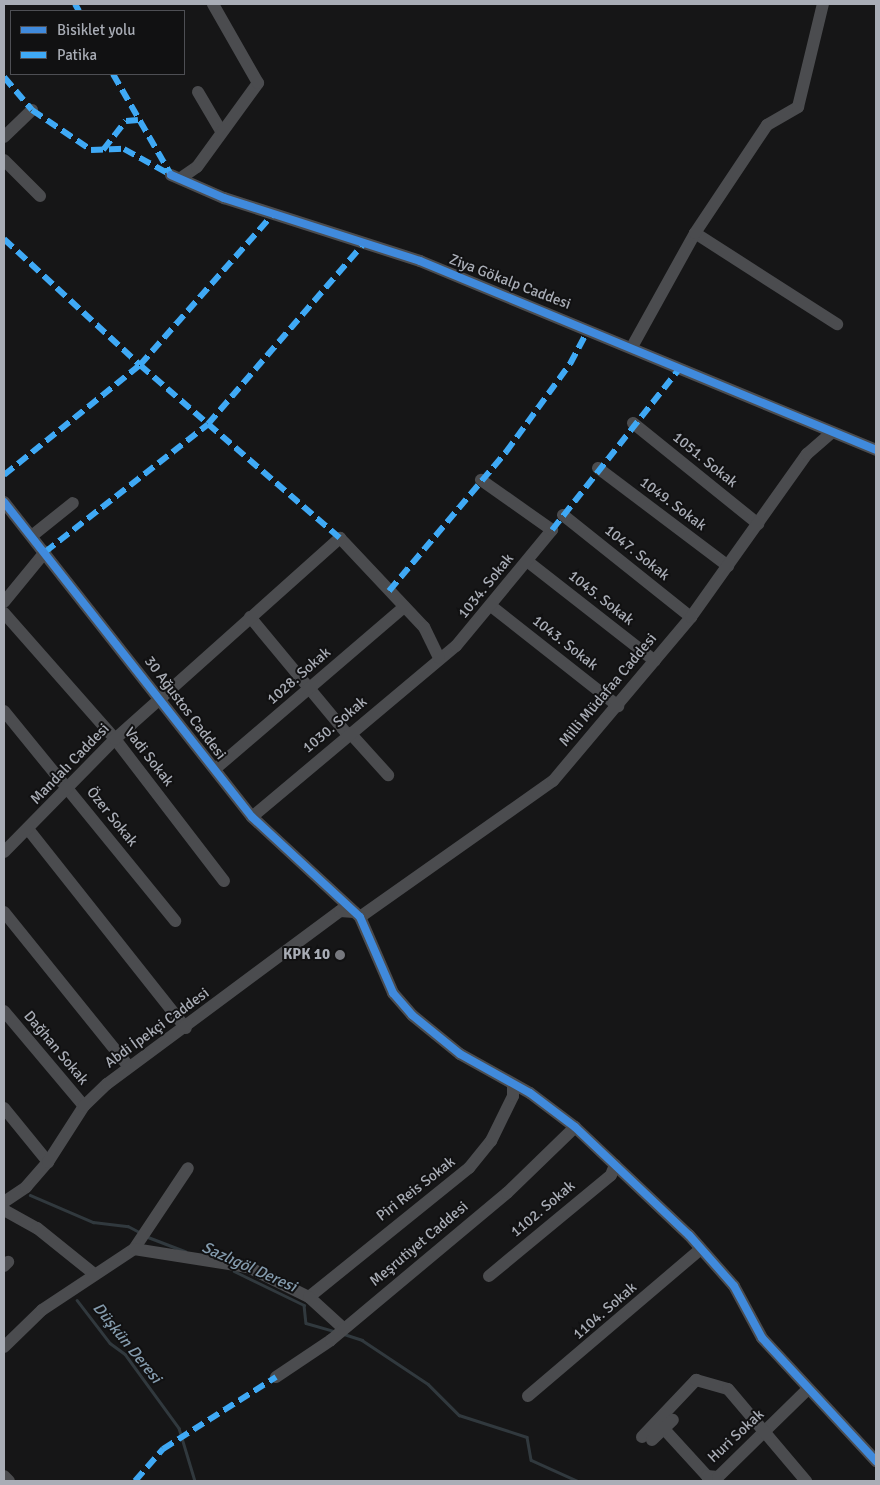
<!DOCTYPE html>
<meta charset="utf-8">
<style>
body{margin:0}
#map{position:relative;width:880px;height:1485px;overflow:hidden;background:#161617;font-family:Signika,sans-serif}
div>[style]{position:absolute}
.stream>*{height:2.5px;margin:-1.25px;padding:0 1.25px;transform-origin:1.25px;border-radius:1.25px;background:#31393e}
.minor>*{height:12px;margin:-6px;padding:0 6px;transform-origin:6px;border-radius:6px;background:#4b4c4f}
.quiet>*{height:6px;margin-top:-3px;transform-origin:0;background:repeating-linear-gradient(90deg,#3fa9f5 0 12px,transparent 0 18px)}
.cycleway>*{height:8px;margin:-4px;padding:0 4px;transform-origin:4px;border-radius:4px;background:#408adc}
.dots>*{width:14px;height:14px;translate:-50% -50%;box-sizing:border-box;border:2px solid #111112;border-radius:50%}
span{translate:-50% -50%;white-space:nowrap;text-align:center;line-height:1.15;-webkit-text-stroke:4px #111112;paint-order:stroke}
.street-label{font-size:15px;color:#a9adb6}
.poi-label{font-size:15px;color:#a9adb6;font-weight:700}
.right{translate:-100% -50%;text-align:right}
.water-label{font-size:16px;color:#849bad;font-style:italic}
.frame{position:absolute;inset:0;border:5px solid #a9adb6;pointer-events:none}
.legend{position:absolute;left:10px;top:10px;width:175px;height:65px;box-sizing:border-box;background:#111112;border:1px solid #4e4f54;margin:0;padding:6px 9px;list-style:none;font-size:15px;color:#a9adb6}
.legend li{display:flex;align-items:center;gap:10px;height:25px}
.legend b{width:25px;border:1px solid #4e4f54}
</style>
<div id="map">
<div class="stream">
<div style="left:30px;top:1195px;width:69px;rotate:23.2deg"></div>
<div style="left:93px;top:1222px;width:35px;rotate:7deg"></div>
<div style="left:128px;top:1226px;width:15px;rotate:28deg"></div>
<div style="left:148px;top:1237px;width:40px;rotate:21deg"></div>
<div style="left:234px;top:1271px;width:78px;rotate:25.9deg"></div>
<div style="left:304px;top:1305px;width:18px;rotate:84deg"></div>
<div style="left:306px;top:1323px;width:29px;rotate:16deg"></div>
<div style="left:77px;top:1300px;width:54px;rotate:52.5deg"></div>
<div style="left:110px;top:1343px;width:19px;rotate:36deg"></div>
<div style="left:125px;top:1354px;width:92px;rotate:53.9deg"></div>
<div style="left:179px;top:1428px;width:55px;rotate:73.2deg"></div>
<div style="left:344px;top:1334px;width:19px;rotate:18deg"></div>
<div style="left:362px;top:1340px;width:79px;rotate:33.7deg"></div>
<div style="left:428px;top:1384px;width:44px;rotate:45deg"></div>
<div style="left:459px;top:1415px;width:71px;rotate:17.9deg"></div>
<div style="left:527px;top:1437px;width:23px;rotate:80deg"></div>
<div style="left:531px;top:1460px;width:51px;rotate:24.1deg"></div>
</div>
<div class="minor">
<div style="left:198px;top:92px;width:45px;rotate:59.5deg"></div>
<div style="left:4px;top:137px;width:39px;rotate:-44deg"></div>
<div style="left:4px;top:160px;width:51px;rotate:45deg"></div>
<div style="left:171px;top:175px;width:58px;rotate:23.5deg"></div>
<div style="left:224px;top:198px;width:206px;rotate:17.8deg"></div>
<div style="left:420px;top:261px;width:494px;rotate:22.5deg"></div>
<div style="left:181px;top:178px;width:19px;rotate:-35deg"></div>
<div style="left:197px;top:167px;width:104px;rotate:-54deg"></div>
<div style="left:258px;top:83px;width:91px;rotate:-119.7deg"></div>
<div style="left:695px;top:233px;width:169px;rotate:32.7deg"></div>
<div style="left:633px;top:345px;width:128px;rotate:-61deg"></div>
<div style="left:695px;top:233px;width:130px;rotate:-56.3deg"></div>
<div style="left:767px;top:125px;width:36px;rotate:-30deg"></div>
<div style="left:798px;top:107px;width:106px;rotate:-76.4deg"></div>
<div style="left:633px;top:423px;width:161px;rotate:38.9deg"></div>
<div style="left:598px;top:468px;width:163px;rotate:37deg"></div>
<div style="left:4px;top:502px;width:401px;rotate:51.8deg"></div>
<div style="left:252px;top:817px;width:147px;rotate:42.8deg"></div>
<div style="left:360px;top:917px;width:83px;rotate:66.5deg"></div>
<div style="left:393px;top:993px;width:29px;rotate:49deg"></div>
<div style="left:412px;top:1015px;width:62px;rotate:39.1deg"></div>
<div style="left:460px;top:1054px;width:80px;rotate:29.1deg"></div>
<div style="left:530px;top:1093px;width:56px;rotate:37.1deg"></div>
<div style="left:575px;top:1127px;width:157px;rotate:43.5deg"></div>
<div style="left:689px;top:1235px;width:68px;rotate:48.6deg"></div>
<div style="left:734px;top:1286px;width:59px;rotate:61.7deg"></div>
<div style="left:762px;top:1338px;width:168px;rotate:47.2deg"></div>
<div style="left:563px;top:515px;width:164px;rotate:38.6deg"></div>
<div style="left:33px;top:535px;width:51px;rotate:-38.7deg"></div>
<div style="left:527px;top:561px;width:162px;rotate:38deg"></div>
<div style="left:4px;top:602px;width:65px;rotate:-50.6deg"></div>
<div style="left:491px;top:606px;width:162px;rotate:38.2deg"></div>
<div style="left:4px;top:613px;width:168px;rotate:48.6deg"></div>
<div style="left:115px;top:739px;width:179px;rotate:52.5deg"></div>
<div style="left:250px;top:617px;width:153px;rotate:50.3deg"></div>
<div style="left:4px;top:711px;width:271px;rotate:50.8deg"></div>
<div style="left:350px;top:733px;width:57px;rotate:47.9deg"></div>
<div style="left:215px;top:769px;width:249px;rotate:-40.6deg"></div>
<div style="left:252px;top:817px;width:266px;rotate:-40deg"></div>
<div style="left:456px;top:646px;width:151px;rotate:-50.4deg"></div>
<div style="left:552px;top:530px;width:87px;rotate:-144.8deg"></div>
<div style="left:28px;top:829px;width:254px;rotate:51.6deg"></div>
<div style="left:4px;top:852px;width:158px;rotate:-45.5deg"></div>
<div style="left:115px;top:739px;width:302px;rotate:-41.8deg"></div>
<div style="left:340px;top:538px;width:122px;rotate:46.7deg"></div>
<div style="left:424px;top:627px;width:34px;rotate:64deg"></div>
<div style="left:4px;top:912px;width:199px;rotate:51.1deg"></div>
<div style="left:360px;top:917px;width:236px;rotate:-35.2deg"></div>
<div style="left:553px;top:781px;width:214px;rotate:-49.9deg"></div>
<div style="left:691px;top:617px;width:200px;rotate:-54.6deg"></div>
<div style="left:807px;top:454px;width:32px;rotate:-41deg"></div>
<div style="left:4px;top:1011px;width:124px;rotate:49.9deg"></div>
<div style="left:4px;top:1108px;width:70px;rotate:50.8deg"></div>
<div style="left:4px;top:1202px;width:27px;rotate:-34deg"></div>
<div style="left:26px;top:1187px;width:33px;rotate:-49deg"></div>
<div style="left:48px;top:1162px;width:67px;rotate:-57.3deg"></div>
<div style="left:84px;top:1106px;width:32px;rotate:-44deg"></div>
<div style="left:107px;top:1084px;width:290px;rotate:-36.6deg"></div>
<div style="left:340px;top:911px;width:14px;rotate:4deg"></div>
<div style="left:4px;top:1210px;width:38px;rotate:29deg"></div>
<div style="left:37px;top:1228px;width:72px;rotate:38.8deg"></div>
<div style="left:134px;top:1249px;width:97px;rotate:-56.3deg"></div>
<div style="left:4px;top:1266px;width:6px;rotate:-45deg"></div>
<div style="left:489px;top:1276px;width:158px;rotate:-39.6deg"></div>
<div style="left:611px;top:1175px;width:11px;rotate:-68deg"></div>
<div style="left:309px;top:1297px;width:206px;rotate:-38.9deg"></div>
<div style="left:469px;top:1168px;width:35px;rotate:-51deg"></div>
<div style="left:491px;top:1141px;width:50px;rotate:-63.9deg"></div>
<div style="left:513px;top:1096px;width:12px;rotate:-90deg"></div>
<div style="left:4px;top:1347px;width:53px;rotate:-44.2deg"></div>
<div style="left:42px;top:1310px;width:110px;rotate:-33.5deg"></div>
<div style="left:134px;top:1249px;width:115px;rotate:9deg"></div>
<div style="left:248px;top:1267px;width:68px;rotate:26.2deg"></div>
<div style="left:309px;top:1297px;width:46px;rotate:42.4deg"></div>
<div style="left:276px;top:1377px;width:66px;rotate:-33.9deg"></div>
<div style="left:331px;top:1340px;width:229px;rotate:-39.9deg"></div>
<div style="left:507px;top:1193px;width:95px;rotate:-44.1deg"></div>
<div style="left:528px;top:1396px;width:227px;rotate:-40.4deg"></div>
<div style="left:664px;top:1429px;width:64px;rotate:47.5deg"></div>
<div style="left:707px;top:1476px;width:11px;rotate:5deg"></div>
<div style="left:718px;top:1477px;width:126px;rotate:-44.4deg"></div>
<div style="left:642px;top:1437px;width:79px;rotate:-46.5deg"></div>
<div style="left:696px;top:1380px;width:33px;rotate:16deg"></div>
<div style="left:728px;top:1389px;width:121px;rotate:49.7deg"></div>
<div style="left:652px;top:1440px;width:29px;rotate:-44deg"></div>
<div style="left:4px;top:1476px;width:7px;rotate:45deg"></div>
</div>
<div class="quiet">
<div style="left:75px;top:4px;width:8px;rotate:60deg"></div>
<div style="left:113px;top:74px;width:116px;rotate:60.1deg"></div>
<div style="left:4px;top:77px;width:43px;rotate:49.7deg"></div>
<div style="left:32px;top:110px;width:71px;rotate:34.1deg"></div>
<div style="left:91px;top:150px;width:33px;rotate:-2deg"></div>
<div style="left:124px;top:149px;width:54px;rotate:29deg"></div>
<div style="left:103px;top:150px;width:37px;rotate:-52deg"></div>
<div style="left:126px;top:121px;width:12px;rotate:-5deg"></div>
<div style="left:4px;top:239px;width:185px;rotate:42.8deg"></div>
<div style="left:140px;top:365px;width:264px;rotate:40.9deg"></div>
<div style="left:4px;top:475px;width:175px;rotate:-39deg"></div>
<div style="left:140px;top:365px;width:203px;rotate:-48.6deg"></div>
<div style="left:552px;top:530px;width:205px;rotate:-51.7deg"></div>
<div style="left:45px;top:552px;width:207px;rotate:-38.1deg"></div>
<div style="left:208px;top:424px;width:240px;rotate:-49.2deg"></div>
<div style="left:389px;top:591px;width:182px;rotate:-49.9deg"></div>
<div style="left:506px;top:452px;width:109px;rotate:-54deg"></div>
<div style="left:570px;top:364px;width:40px;rotate:-62deg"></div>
<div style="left:135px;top:1481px;width:43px;rotate:-48.8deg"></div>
<div style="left:163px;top:1449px;width:134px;rotate:-32.5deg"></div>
</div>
<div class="cycleway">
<div style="left:171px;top:175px;width:58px;rotate:23.5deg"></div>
<div style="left:224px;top:198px;width:206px;rotate:17.8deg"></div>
<div style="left:420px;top:261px;width:494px;rotate:22.5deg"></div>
<div style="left:4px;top:502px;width:401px;rotate:51.8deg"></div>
<div style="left:252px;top:817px;width:147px;rotate:42.8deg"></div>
<div style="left:360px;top:917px;width:83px;rotate:66.5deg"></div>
<div style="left:393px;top:993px;width:29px;rotate:49deg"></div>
<div style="left:412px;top:1015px;width:62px;rotate:39.1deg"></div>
<div style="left:460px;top:1054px;width:80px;rotate:29.1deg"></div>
<div style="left:530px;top:1093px;width:56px;rotate:37.1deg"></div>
<div style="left:575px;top:1127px;width:157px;rotate:43.5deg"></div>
<div style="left:689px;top:1235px;width:68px;rotate:48.6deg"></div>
<div style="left:734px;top:1286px;width:59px;rotate:61.7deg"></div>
<div style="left:762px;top:1338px;width:168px;rotate:47.2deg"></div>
</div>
<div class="dots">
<div style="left:340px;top:955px;background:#76787e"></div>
</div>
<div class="street-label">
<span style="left:510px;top:282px;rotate:21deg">Ziya Gökalp Caddesi</span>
<span style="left:705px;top:460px;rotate:39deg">1051. Sokak</span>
<span style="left:673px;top:504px;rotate:37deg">1049. Sokak</span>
<span style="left:637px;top:553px;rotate:39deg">1047. Sokak</span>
<span style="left:486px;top:586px;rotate:-51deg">1034. Sokak</span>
<span style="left:601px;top:598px;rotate:38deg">1045. Sokak</span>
<span style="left:565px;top:643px;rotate:38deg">1043. Sokak</span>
<span style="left:299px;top:676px;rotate:-41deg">1028. Sokak</span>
<span style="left:608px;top:690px;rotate:-50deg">Milli Müdafaa Caddesi</span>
<span style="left:185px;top:708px;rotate:53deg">30 Ağustos Caddesi</span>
<span style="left:335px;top:725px;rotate:-40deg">1030. Sokak</span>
<span style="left:149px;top:757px;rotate:52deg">Vadi Sokak</span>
<span style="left:70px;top:764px;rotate:-46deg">Mandalı Caddesi</span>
<span style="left:112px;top:817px;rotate:51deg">Özer Sokak</span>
<span style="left:157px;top:1028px;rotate:-36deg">Abdi İpekçi Caddesi</span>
<span style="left:56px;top:1048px;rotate:50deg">Dağhan Sokak</span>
<span style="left:416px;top:1189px;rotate:-38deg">Piri Reis Sokak</span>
<span style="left:543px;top:1209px;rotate:-40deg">1102. Sokak</span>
<span style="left:419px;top:1244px;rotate:-40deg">Meşrutiyet Caddesi</span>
<span style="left:605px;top:1311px;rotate:-41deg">1104. Sokak</span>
<span style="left:736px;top:1436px;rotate:-43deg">Huri Sokak</span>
</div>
<div class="poi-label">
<span class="right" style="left:330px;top:955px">KPK 10</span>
</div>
<div class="water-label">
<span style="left:249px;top:1267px;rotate:24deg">Sazlıgöl Deresi</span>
<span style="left:127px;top:1343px;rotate:51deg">Düşkün Deresi</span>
</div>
<div class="frame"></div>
<ul class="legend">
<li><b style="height:6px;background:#408adc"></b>Bisiklet yolu</li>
<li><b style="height:6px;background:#3fa9f5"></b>Patika</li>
</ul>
</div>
